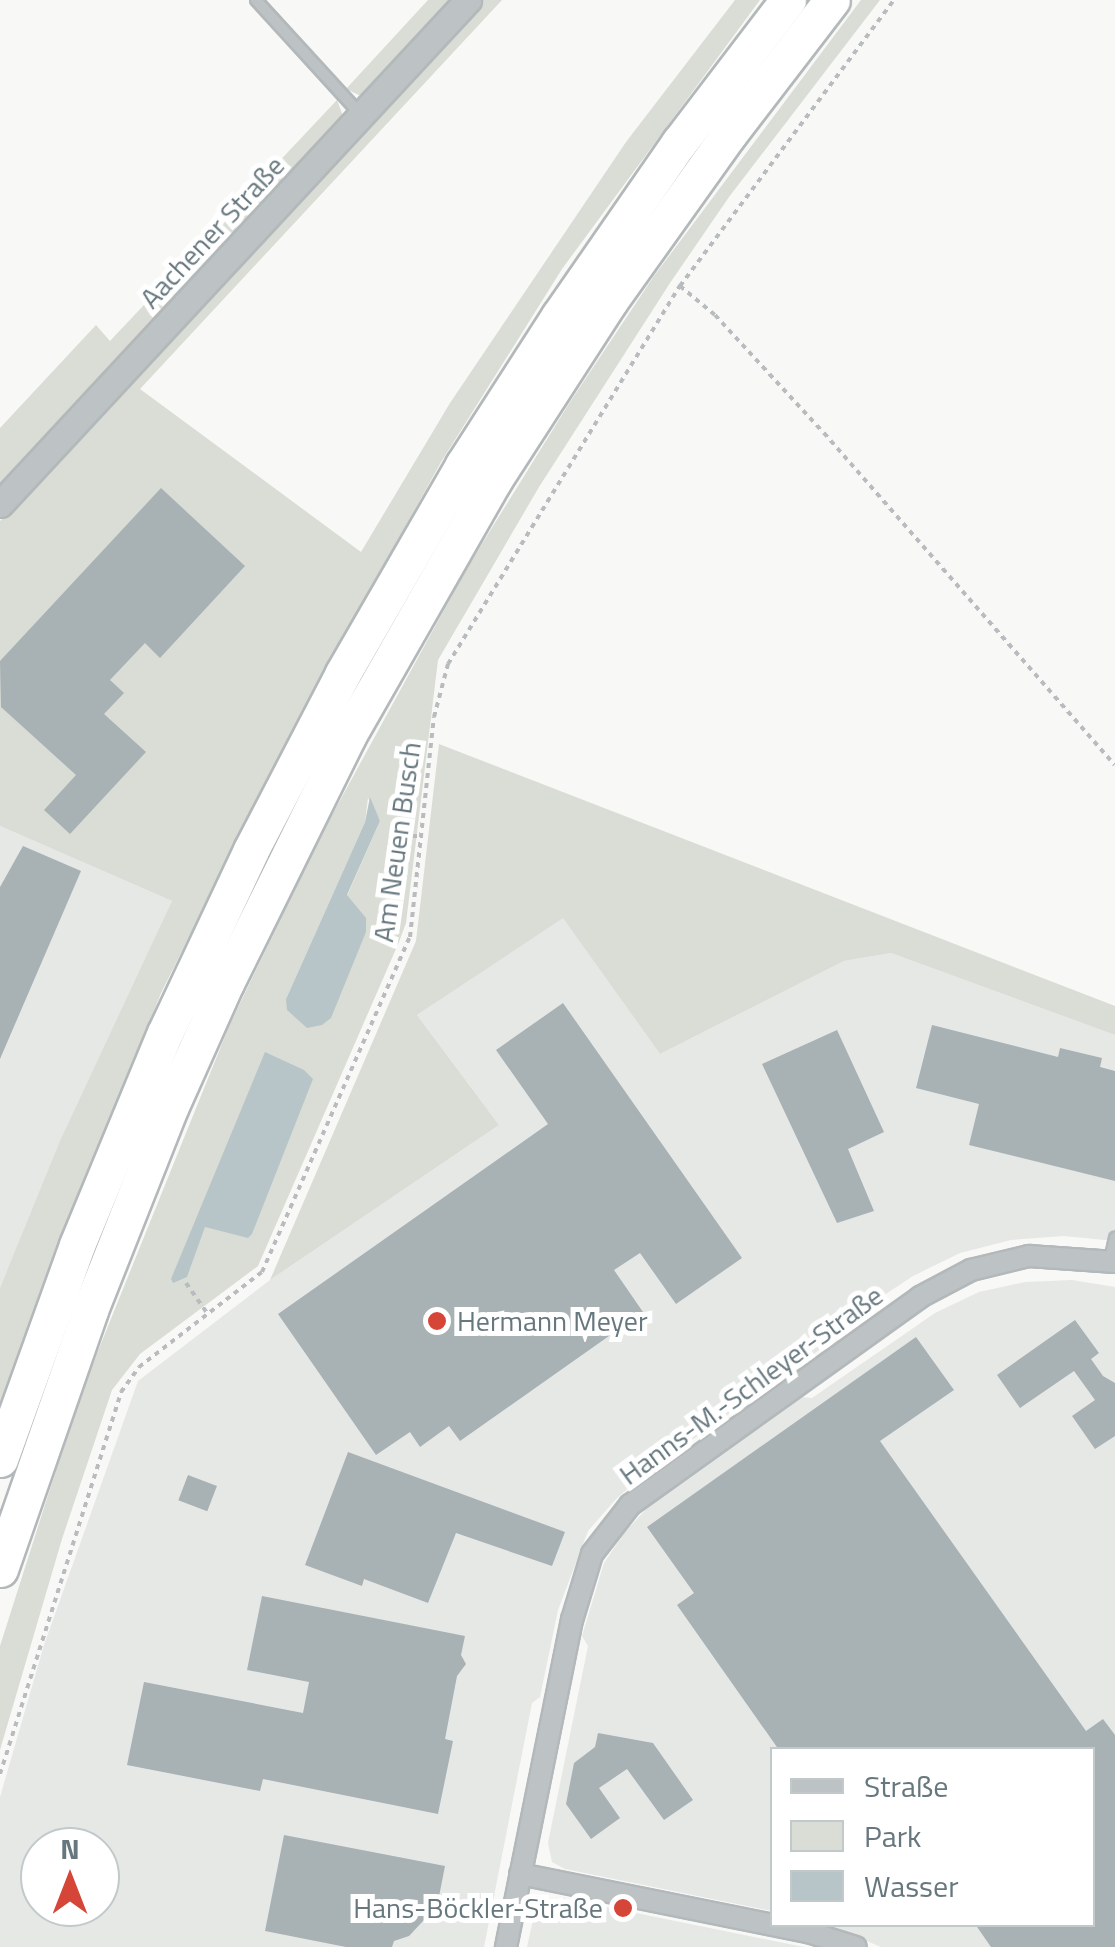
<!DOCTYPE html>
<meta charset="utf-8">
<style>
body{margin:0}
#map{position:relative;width:1115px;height:1947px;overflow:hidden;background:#f8f8f6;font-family:"Titillium Web",sans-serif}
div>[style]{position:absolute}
.built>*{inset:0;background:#e6e8e6}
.green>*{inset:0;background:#d9ddd5}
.water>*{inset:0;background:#b8c5c8}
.building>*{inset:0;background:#a8b1b4;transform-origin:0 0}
.path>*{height:4px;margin-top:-2px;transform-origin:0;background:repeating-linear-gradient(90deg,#b8bcbe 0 5px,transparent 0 10px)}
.roads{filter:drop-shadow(2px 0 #b3b8ba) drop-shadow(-2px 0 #b3b8ba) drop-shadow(0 2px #b3b8ba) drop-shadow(0 -2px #b3b8ba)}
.service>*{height:10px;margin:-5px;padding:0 5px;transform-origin:5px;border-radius:5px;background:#bdc3c5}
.minor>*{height:20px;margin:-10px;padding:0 10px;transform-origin:10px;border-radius:10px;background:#bdc3c5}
.tertiary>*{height:25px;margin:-12.5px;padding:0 12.5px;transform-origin:12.5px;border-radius:12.5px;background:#bdc3c5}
.motorway>*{height:35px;margin:-17.5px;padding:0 17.5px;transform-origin:17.5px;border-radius:17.5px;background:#fff}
.dots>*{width:28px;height:28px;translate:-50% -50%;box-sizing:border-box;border:5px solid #fff;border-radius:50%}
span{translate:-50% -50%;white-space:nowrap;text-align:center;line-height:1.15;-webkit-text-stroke:10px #fff;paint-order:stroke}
.street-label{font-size:28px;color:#66777e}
.poi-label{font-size:28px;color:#66777e}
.left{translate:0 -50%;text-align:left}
.right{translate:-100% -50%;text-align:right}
.legend{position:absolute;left:770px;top:1747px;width:325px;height:180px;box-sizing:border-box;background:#fff;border:2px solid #c2c9cb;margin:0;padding:12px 18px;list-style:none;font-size:30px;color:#66777e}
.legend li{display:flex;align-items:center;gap:20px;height:50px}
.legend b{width:50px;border:2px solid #c2c9cb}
.north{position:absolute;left:20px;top:1827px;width:100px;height:100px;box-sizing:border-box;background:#fff;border:2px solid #c2c9cb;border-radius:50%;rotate:0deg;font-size:28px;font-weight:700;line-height:40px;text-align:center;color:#66777e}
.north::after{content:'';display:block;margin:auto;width:35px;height:45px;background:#d64638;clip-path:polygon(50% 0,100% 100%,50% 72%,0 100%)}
</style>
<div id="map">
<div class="built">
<div style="clip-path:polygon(0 826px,172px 901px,0 1288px)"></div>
<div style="clip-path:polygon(evenodd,563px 917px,660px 1054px,844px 961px,891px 953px,1115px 1035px,1115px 1241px,1064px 1236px,1011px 1240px,960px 1253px,913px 1276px,854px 1315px,852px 1327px,648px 1471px,616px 1499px,588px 1531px,558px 1610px,540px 1697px,532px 1703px,484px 1947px,0 1947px,0 1797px,44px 1645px,138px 1381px,270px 1280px,499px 1125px,417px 1015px,563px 917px,40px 1847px,100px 1847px,100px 1907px,40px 1907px,40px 1847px)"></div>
<div style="clip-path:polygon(1072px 1280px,1115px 1287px,1115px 1947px,881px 1947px,829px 1925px,1092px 1924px,1092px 1750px,772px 1750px,772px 1911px,565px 1869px,552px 1862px,548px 1843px,588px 1646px,582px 1636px,604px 1563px,625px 1532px,650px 1505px,801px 1397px,812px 1398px,935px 1313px,979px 1292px,1025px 1282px)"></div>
<div style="clip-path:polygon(562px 1898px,804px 1947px,527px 1947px,533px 1920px,544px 1901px)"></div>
</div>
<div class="green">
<div style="clip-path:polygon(428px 0,450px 0,361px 96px,346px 89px)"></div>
<div style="clip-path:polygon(481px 0,502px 0,140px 389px,361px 552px,450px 403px,626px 142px,735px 0,760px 0,562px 269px,441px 462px,275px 764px,161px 993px,0 1403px,0 1288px,60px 1141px,172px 901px,0 826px,0 521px)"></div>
<div style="clip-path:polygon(evenodd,861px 0,880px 0,729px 197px,670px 283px,539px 487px,438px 660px,406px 923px,399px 942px,258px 1266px,140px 1354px,112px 1390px,62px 1539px,0 1750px,0 1646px,79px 1398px,230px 1024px,320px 837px,467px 568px,570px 402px,654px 276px,861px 0,368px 798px,380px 821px,347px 896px,286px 999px,365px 822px,368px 798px)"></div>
<div style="clip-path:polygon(337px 100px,343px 116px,0 488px,0 428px,96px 325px,110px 341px)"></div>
<div style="clip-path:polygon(439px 744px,1115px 1006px,1115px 1035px,891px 953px,844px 961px,660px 1054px,563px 918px,417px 1015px,499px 1125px,270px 1280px,416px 941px)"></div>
</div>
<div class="water">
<div style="clip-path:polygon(370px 797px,380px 821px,347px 895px,366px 918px,366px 932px,331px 1018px,322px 1025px,307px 1028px,287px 1010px,286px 999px,365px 822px)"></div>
<div style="clip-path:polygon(265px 1052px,304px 1070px,313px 1079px,252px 1234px,248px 1238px,205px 1227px,187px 1277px,173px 1283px,171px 1279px)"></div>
</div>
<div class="building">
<div style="clip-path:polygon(161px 488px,245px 566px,160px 658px,145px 643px,110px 680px,124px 693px,104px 714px,146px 752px,70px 834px,44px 810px,76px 775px,1px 707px,0 661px)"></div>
<div style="clip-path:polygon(23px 846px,81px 871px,0 1059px,0 887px)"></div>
<div style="clip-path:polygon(563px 1003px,742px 1258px,676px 1304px,640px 1253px,614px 1270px,643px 1312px,460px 1441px,449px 1426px,420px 1447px,410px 1432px,376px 1455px,278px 1314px,548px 1124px,496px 1050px)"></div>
<div style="clip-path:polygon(932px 1025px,1058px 1057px,1060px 1048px,1102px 1058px,1100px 1067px,1115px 1071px,1115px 1181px,969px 1145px,979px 1104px,916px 1088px)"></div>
<div style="clip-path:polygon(837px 1030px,884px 1132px,848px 1149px,874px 1211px,837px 1223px,762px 1064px)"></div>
<div style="clip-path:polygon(1075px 1320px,1099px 1353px,1091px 1359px,1103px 1376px,1115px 1383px,1115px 1436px,1095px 1449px,1072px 1416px,1095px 1400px,1074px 1371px,1020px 1408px,997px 1375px)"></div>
<div style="clip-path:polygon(916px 1337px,954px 1390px,880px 1441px,1086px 1731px,1103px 1719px,1115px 1735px,1115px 1947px,991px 1947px,975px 1924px,1092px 1924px,1092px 1750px,779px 1750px,677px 1605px,694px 1593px,647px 1527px)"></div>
<div style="clip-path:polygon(348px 1452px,565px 1532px,552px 1566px,456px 1533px,428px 1603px,364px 1579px,362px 1586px,305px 1565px)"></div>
<div style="left:188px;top:1475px;width:31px;height:27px;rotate:21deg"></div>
<div style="clip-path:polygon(262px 1596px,465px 1636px,461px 1655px,466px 1664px,457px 1676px,445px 1739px,453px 1741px,438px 1814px,263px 1779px,260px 1791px,127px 1765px,144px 1682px,303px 1713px,309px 1682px,247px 1670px)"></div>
<div style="clip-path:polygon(598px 1733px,653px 1743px,693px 1800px,664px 1820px,627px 1769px,599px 1788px,620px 1818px,591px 1839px,566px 1804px,574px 1763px,595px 1747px)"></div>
<div style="clip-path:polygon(284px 1835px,445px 1866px,434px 1922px,424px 1920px,409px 1936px,394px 1941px,392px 1947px,346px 1947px,265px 1931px)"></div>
</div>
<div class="path">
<div style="left:680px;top:286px;width:45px;rotate:39.6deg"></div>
<div style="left:715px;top:315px;width:161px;rotate:47.3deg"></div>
<div style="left:824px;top:433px;width:441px;rotate:48.8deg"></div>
<div style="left:402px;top:836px;width:21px"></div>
<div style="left:186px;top:1283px;width:39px;rotate:55deg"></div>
<div style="left:0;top:1774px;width:401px;rotate:-72.4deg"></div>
<div style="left:121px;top:1392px;width:31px;rotate:-54deg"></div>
<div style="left:139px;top:1367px;width:155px;rotate:-37.7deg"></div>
<div style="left:262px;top:1272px;width:366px;rotate:-66.2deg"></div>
<div style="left:410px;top:937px;width:221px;rotate:-83.8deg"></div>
<div style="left:434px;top:717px;width:55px;rotate:-75.2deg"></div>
<div style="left:448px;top:664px;width:444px;rotate:-58.5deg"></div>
<div style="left:680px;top:286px;width:357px;rotate:-53.2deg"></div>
</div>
<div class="roads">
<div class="service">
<div style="left:256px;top:0;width:154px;rotate:47.6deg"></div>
<div style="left:1110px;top:1260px;width:23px;rotate:-77deg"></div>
</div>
<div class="minor">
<div style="left:520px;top:1874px;width:294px;rotate:11.4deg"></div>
<div style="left:808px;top:1932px;width:50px;rotate:17.4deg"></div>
<div style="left:506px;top:1947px;width:334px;rotate:-78.6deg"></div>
<div style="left:572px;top:1620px;width:69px;rotate:-73.1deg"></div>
<div style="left:592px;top:1554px;width:62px;rotate:-52.2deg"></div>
<div style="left:630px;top:1505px;width:357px;rotate:-35.6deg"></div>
<div style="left:920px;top:1297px;width:58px;rotate:-27.9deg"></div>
<div style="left:971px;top:1270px;width:60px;rotate:-13.6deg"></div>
<div style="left:1029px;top:1256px;width:86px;rotate:4deg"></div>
</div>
<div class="tertiary">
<div style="left:0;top:504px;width:688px;rotate:-47.12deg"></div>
</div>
<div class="motorway">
<div style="left:0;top:1459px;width:227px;rotate:-70.2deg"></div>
<div style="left:77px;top:1245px;width:230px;rotate:-67.5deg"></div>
<div style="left:165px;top:1033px;width:202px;rotate:-64.8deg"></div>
<div style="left:251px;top:850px;width:199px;rotate:-62.5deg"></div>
<div style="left:343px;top:673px;width:240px;rotate:-60deg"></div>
<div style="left:463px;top:465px;width:177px;rotate:-57.2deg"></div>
<div style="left:559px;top:316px;width:211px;rotate:-55.3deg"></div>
<div style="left:679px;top:143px;width:180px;rotate:-52.7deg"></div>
<div style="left:0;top:1569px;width:274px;rotate:-70.8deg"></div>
<div style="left:90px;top:1310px;width:217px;rotate:-68.4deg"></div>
<div style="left:170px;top:1108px;width:137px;rotate:-65.9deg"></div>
<div style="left:226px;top:983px;width:275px;rotate:-63.7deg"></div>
<div style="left:348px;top:736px;width:295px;rotate:-60.3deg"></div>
<div style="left:494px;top:480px;width:212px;rotate:-57.1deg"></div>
<div style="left:609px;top:302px;width:206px;rotate:-54.5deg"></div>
<div style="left:729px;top:134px;width:169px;rotate:-52.5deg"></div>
</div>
</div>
<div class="dots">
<div style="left:437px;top:1321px;background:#d64638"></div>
<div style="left:623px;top:1908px;background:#d64638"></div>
</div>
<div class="street-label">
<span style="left:212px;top:232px;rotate:-47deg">Aachener Straße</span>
<span style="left:397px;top:842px;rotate:-82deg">Am Neuen Busch</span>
<span style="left:751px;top:1385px;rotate:-36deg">Hanns-M.-Schleyer-Straße</span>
</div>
<div class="poi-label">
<span class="left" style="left:457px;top:1321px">Hermann Meyer</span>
<span class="right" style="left:603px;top:1908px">Hans-Böckler-Straße</span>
</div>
<ul class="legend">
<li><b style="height:12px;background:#bdc3c5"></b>Straße</li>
<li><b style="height:28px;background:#d9ddd5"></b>Park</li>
<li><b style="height:28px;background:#b8c5c8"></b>Wasser</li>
</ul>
<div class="north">N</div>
</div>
